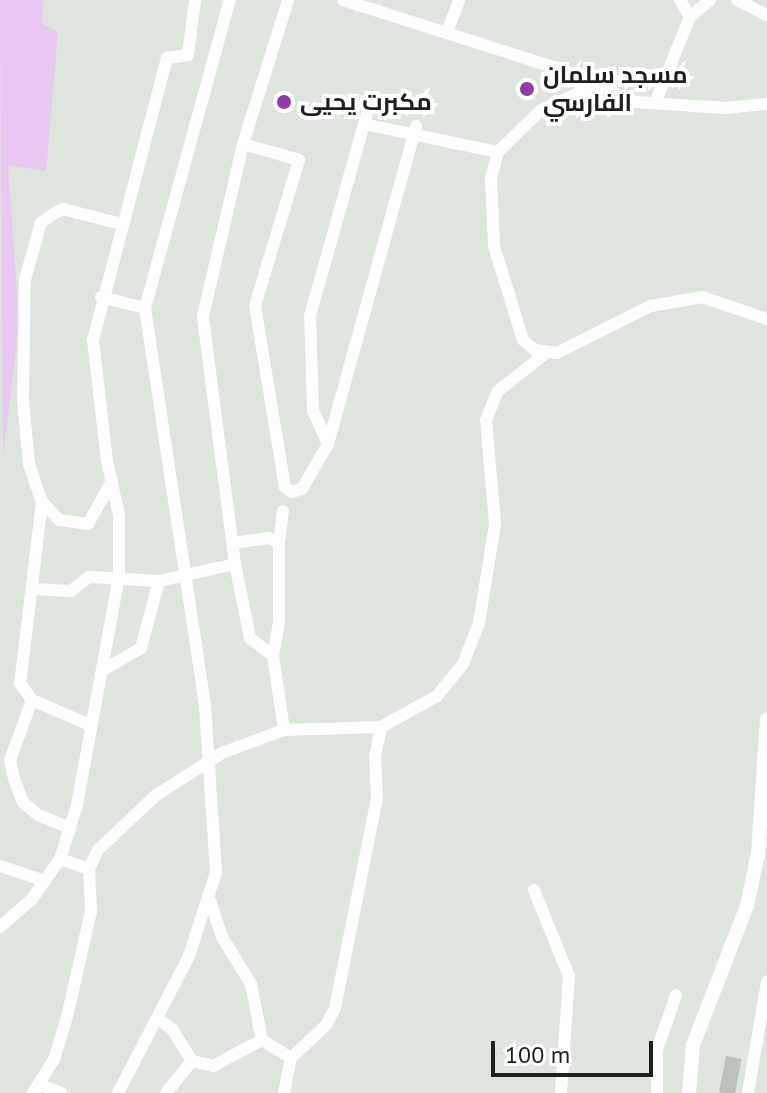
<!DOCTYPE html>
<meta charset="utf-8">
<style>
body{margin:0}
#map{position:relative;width:767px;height:1093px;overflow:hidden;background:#dde5dd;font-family:"PT Sans",Cairo,sans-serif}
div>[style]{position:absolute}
.green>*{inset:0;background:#e7c9f1}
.building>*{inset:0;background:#bbc2bb;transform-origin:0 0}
.minor>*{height:12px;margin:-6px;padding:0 6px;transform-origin:6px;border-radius:6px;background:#fff}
.major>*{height:14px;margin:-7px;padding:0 7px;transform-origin:7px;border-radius:7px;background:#fff}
.dots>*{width:22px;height:22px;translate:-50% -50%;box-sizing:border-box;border:4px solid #fff;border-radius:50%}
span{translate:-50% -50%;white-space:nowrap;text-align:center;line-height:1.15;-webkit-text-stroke:8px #fff;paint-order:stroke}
.poi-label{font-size:24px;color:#1d201d;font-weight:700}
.left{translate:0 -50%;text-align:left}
.scale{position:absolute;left:491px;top:1041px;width:162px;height:36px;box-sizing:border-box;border:4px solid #1d201d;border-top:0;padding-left:10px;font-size:24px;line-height:28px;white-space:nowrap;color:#1d201d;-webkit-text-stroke:6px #fff;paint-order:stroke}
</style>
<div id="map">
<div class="green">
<div style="clip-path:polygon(0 0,43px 0,42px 24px,58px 32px,46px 171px,8px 165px,19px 324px,3px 457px)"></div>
</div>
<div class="building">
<div style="left:726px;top:1056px;width:16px;height:37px;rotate:11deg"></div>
</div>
<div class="minor">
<div style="left:343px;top:0;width:231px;rotate:17.7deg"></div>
<div style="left:563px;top:70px;width:80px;rotate:23.7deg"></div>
<div style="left:636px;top:102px;width:88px;rotate:3.9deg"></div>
<div style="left:724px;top:108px;width:43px;rotate:-5.3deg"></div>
<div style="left:680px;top:0;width:20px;rotate:60deg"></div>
<div style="left:737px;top:0;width:34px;rotate:27deg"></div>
<div style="left:447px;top:32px;width:34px;rotate:-69deg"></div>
<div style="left:597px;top:85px;width:61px;rotate:155.9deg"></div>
<div style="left:541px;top:110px;width:60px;rotate:135.7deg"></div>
<div style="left:498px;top:152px;width:28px;rotate:105deg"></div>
<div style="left:491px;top:179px;width:67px;rotate:87.4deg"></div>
<div style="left:494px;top:246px;width:98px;rotate:72.9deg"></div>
<div style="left:523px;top:340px;width:16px;rotate:40deg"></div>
<div style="left:535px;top:350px;width:22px;rotate:8deg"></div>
<div style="left:557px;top:353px;width:105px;rotate:-26.6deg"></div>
<div style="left:651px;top:306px;width:52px;rotate:-10deg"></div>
<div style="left:702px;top:297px;width:69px;rotate:18.7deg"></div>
<div style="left:655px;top:103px;width:93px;rotate:-67.9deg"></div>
<div style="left:690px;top:17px;width:26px;rotate:-40deg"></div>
<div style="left:364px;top:124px;width:137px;rotate:11.8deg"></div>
<div style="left:243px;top:144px;width:58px;rotate:15.9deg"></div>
<div style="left:299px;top:160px;width:152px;rotate:106.8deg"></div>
<div style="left:255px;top:306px;width:183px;rotate:80.6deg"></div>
<div style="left:285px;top:487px;width:9px;rotate:36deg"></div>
<div style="left:292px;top:492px;width:10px;rotate:-17deg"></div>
<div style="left:302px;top:489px;width:52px;rotate:-60deg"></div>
<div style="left:328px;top:444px;width:330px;rotate:-74.5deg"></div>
<div style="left:101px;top:297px;width:45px;rotate:14deg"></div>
<div style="left:328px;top:444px;width:37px;rotate:-114deg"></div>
<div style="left:313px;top:410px;width:94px;rotate:-91.8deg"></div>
<div style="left:310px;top:316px;width:211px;rotate:-74.3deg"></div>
<div style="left:112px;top:481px;width:49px;rotate:119.2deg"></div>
<div style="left:88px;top:524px;width:29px;rotate:-172deg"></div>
<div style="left:59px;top:520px;width:25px;rotate:-133deg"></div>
<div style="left:42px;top:502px;width:40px;rotate:-108.9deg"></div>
<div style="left:29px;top:464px;width:64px;rotate:-95.4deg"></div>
<div style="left:23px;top:400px;width:121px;rotate:-89.1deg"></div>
<div style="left:25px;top:279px;width:58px;rotate:-74.1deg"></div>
<div style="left:41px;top:223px;width:15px;rotate:-37deg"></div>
<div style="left:53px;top:214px;width:11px;rotate:-27deg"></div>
<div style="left:63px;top:209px;width:60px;rotate:14.5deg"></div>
<div style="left:42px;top:502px;width:182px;rotate:96.9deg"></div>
<div style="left:20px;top:683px;width:21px;rotate:55deg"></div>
<div style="left:32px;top:700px;width:65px;rotate:23.4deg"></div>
<div style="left:233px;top:543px;width:36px;rotate:-8deg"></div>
<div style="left:269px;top:538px;width:11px;rotate:27deg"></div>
<div style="left:279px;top:543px;width:79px;rotate:90deg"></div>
<div style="left:279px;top:622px;width:35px;rotate:100deg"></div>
<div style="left:273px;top:656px;width:75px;rotate:81.5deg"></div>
<div style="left:279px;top:543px;width:32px;rotate:-83deg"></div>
<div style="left:235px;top:564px;width:76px;rotate:78.5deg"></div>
<div style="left:250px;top:638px;width:29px;rotate:38deg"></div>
<div style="left:34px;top:589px;width:37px;rotate:3deg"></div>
<div style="left:71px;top:591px;width:23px;rotate:-38deg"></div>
<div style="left:89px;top:577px;width:70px;rotate:3.3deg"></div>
<div style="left:159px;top:581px;width:78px;rotate:-12.6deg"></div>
<div style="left:235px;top:564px;width:250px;rotate:-97.4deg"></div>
<div style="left:203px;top:316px;width:177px;rotate:-76.9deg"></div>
<div style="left:243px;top:144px;width:151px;rotate:-72.6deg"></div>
<div style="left:105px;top:669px;width:42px;rotate:-30.3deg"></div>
<div style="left:141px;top:648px;width:69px;rotate:-75deg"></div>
<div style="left:32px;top:700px;width:64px;rotate:110.1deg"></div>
<div style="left:10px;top:760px;width:19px;rotate:78deg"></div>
<div style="left:14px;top:779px;width:25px;rotate:69deg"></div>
<div style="left:23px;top:802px;width:20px;rotate:41deg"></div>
<div style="left:38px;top:815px;width:35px;rotate:22deg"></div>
<div style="left:60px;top:859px;width:57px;rotate:-72.5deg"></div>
<div style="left:77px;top:805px;width:232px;rotate:-79.6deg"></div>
<div style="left:119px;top:577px;width:62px;rotate:-90deg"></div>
<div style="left:119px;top:515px;width:55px;rotate:-102.5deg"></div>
<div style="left:107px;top:461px;width:122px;rotate:-96.6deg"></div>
<div style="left:93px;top:340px;width:292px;rotate:-75.3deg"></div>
<div style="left:167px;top:58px;width:21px;rotate:-8deg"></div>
<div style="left:188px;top:55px;width:55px;rotate:-82.7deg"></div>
<div style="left:0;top:866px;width:47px;rotate:18.4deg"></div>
<div style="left:534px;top:890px;width:93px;rotate:67.9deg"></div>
<div style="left:569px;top:976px;width:117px;rotate:93.9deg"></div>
<div style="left:0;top:927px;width:43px;rotate:-41.2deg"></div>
<div style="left:32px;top:899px;width:49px;rotate:-55deg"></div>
<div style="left:60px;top:859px;width:31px;rotate:19deg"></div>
<div style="left:158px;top:1019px;width:17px;rotate:36deg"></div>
<div style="left:172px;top:1029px;width:38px;rotate:58deg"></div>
<div style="left:192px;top:1061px;width:41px;rotate:129.1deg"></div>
<div style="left:262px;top:1040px;width:34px;rotate:32deg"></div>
<div style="left:291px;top:1058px;width:48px;rotate:-43.3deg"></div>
<div style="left:326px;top:1025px;width:19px;rotate:-62deg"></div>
<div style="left:335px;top:1008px;width:214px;rotate:-78.7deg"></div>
<div style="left:377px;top:798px;width:42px;rotate:-92.7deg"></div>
<div style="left:375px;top:756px;width:30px;rotate:-78deg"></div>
<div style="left:192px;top:1061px;width:22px;rotate:13deg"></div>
<div style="left:213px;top:1066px;width:55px;rotate:-28deg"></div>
<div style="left:262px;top:1040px;width:57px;rotate:-101.1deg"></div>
<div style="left:251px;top:984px;width:55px;rotate:-121.7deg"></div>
<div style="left:222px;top:937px;width:38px;rotate:-108deg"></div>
<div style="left:39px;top:1084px;width:24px;rotate:22deg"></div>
<div style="left:33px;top:1093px;width:39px;rotate:-58deg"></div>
<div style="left:54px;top:1060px;width:49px;rotate:-73.4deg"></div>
<div style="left:68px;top:1013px;width:105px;rotate:-77.3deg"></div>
<div style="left:91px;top:911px;width:42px;rotate:-92.7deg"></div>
<div style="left:89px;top:869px;width:21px;rotate:-65deg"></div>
<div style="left:98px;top:850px;width:79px;rotate:-43.5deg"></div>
<div style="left:155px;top:796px;width:80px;rotate:-32.7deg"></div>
<div style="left:222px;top:753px;width:66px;rotate:-20.4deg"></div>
<div style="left:284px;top:730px;width:97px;rotate:-1.8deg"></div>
<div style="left:381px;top:727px;width:64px;rotate:-29deg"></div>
<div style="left:437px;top:696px;width:41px;rotate:-50.9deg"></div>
<div style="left:463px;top:664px;width:44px;rotate:-68.7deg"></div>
<div style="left:479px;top:623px;width:100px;rotate:-80.8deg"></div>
<div style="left:495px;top:524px;width:104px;rotate:-94.9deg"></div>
<div style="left:486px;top:420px;width:31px;rotate:-68deg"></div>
<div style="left:498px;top:391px;width:61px;rotate:-38.4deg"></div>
<div style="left:118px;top:1093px;width:154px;rotate:-62.6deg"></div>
<div style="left:189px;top:956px;width:88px;rotate:-72.2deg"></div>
<div style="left:216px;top:872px;width:167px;rotate:-93.8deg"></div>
<div style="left:205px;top:705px;width:402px;rotate:-98.6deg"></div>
<div style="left:145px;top:308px;width:320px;rotate:-74.6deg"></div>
<div style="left:284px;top:1093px;width:36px;rotate:-79deg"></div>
<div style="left:657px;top:1093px;width:43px;rotate:-90deg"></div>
<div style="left:657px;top:1050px;width:58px;rotate:-70.9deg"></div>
<div style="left:748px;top:1093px;width:113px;rotate:-80.3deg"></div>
</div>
<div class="major">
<div style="left:689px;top:1093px;width:48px;rotate:-85.2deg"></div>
<div style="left:693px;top:1045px;width:149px;rotate:-68.8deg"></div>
<div style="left:747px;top:906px;width:53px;rotate:-78.1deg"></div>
<div style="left:758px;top:854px;width:135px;rotate:-86.2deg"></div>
</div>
<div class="dots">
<div style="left:527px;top:89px;background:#903ba9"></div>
<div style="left:284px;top:102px;background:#903ba9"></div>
</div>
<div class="poi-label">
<span class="left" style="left:543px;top:89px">مسجد سلمان<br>الفارسي</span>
<span class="left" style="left:300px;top:102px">مكبرت يحيى</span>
</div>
<div class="scale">100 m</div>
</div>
